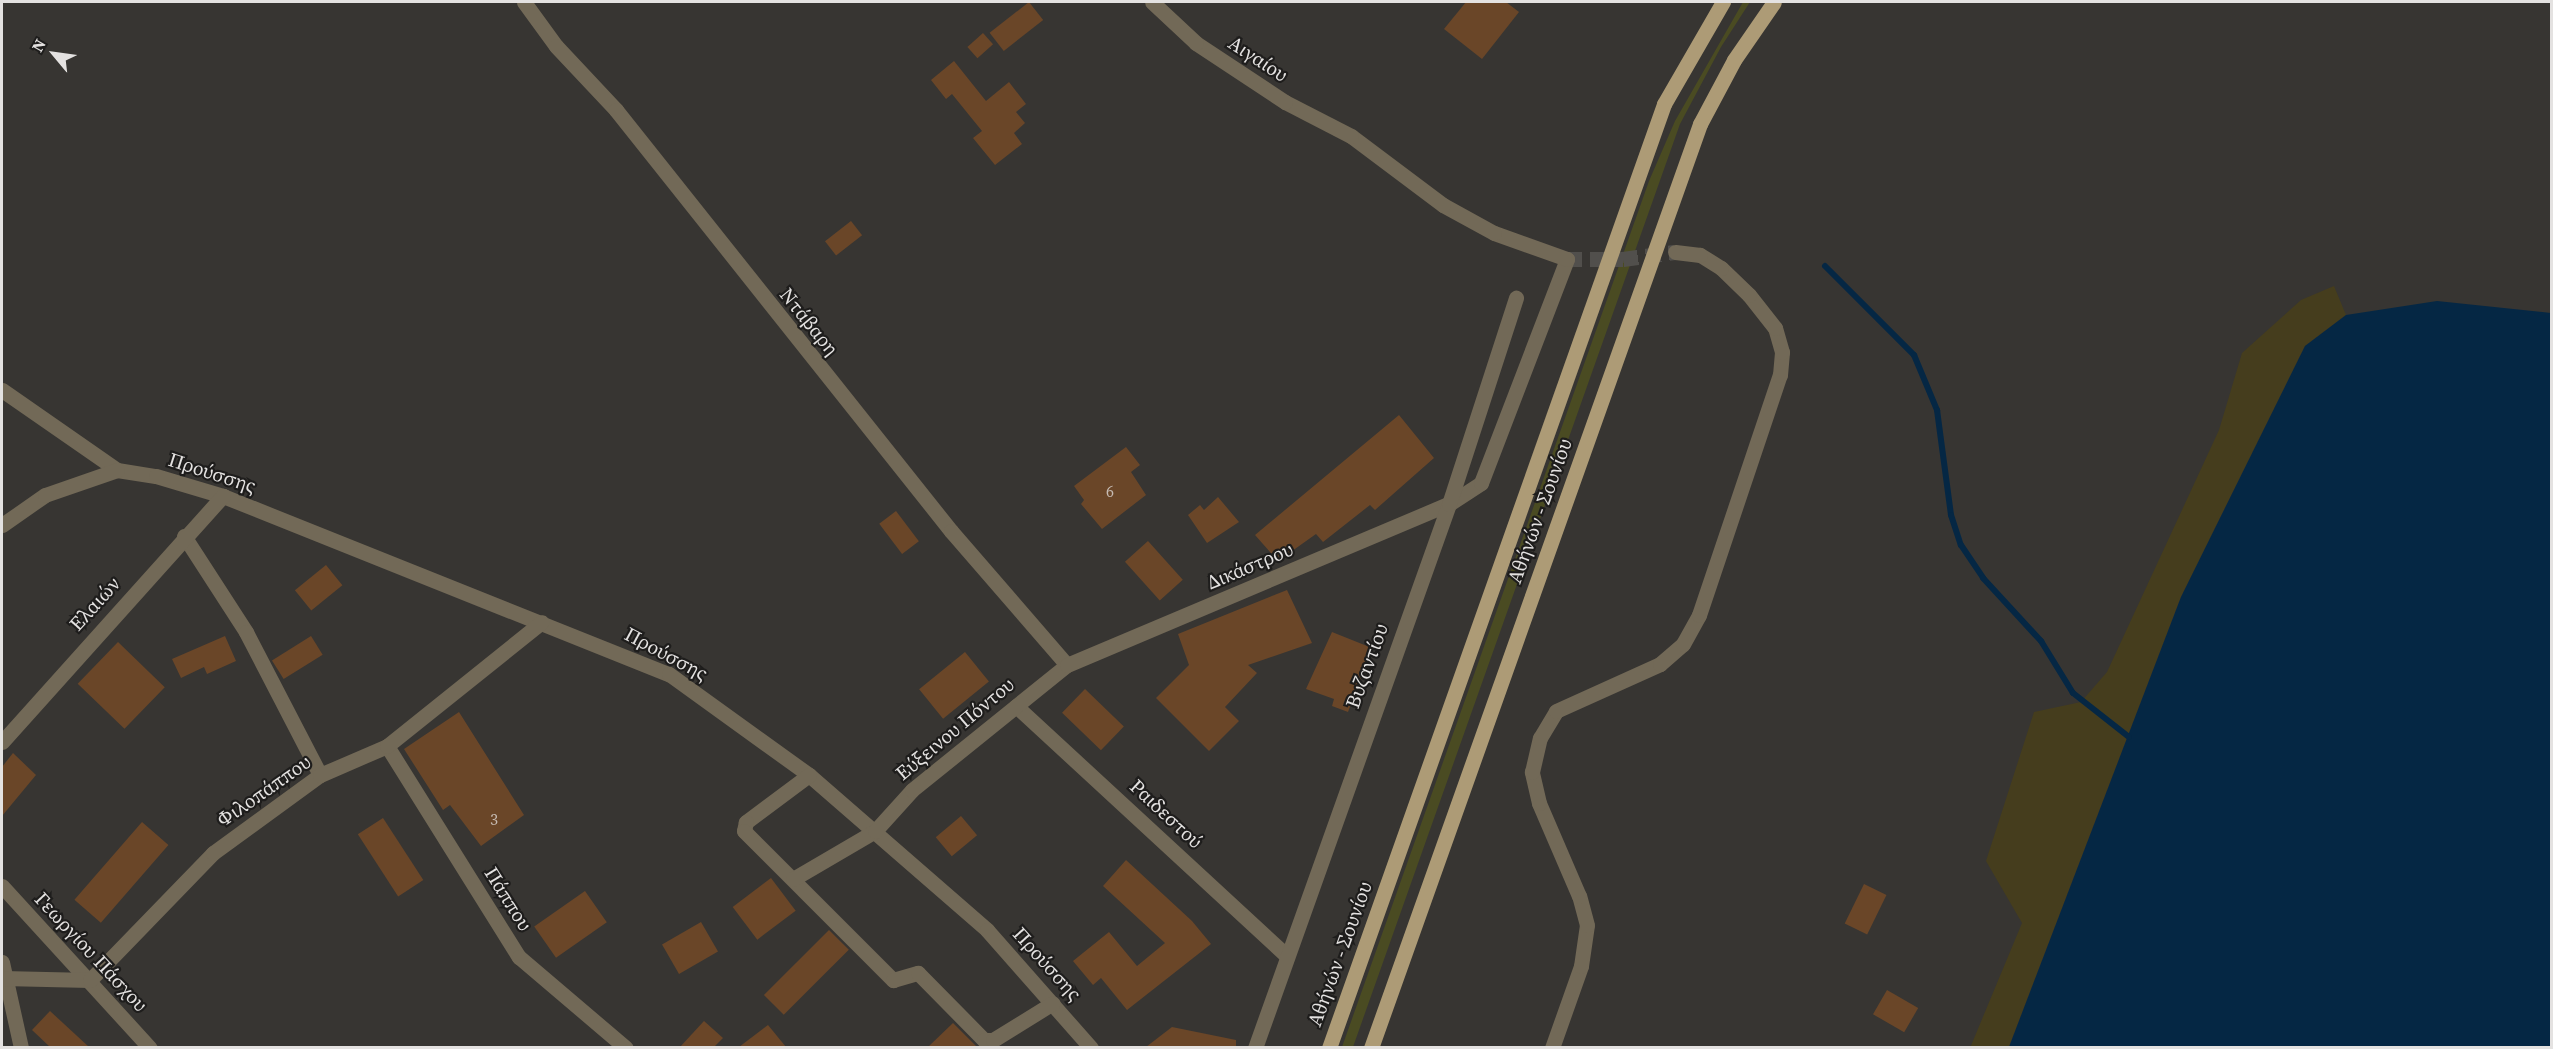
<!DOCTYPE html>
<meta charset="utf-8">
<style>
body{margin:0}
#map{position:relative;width:2553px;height:1049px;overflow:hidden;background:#373532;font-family:"Source Serif 4",serif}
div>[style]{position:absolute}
.green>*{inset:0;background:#4a4b22}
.sand>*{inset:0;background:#453d1d}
.water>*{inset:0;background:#052744}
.stream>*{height:6px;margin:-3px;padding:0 3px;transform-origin:3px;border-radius:3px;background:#052744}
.building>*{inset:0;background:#6a4628;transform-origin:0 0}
.minor-tunnel>*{height:15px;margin-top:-7.5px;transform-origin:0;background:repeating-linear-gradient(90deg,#514f4c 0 15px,transparent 0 23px)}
.minor>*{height:15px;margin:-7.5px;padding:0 7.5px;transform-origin:7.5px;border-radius:7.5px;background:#726957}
.major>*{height:15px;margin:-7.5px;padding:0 7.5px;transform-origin:7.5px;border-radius:7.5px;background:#ad9b76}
span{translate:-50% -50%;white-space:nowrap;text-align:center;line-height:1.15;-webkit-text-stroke:4.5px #1e1d1c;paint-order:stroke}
.number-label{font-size:16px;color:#c6bbb3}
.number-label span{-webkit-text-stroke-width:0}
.street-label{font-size:20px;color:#e4e2e1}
.frame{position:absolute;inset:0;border:3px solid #e4e2e1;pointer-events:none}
.north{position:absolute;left:24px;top:24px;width:60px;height:60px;-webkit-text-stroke:4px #1e1d1c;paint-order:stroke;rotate:299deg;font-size:16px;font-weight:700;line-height:24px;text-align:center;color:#e4e2e1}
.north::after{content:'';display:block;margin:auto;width:21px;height:27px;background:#e4e2e1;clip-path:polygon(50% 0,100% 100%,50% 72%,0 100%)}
</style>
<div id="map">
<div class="green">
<div style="clip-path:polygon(1743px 2px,1750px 2px,1721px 47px,1680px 124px,1353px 1047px,1342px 1047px,1649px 181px,1675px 121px)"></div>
</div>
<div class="sand">
<div style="clip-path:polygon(2334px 286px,2346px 315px,2305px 346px,2181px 597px,2009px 1047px,1970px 1048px,2022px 923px,1986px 861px,2034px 712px,2081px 702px,2107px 672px,2219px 430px,2242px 353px,2301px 300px)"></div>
</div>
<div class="water">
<div style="clip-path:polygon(2437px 301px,2551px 313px,2551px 1047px,2009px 1047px,2181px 597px,2305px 346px,2346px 315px)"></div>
</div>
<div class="stream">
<div style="left:1825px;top:266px;width:126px;rotate:45deg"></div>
<div style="left:1914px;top:355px;width:60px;rotate:67.3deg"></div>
<div style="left:1937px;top:410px;width:106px;rotate:82.4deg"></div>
<div style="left:1951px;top:515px;width:32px;rotate:72deg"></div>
<div style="left:1961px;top:545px;width:40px;rotate:56deg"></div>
<div style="left:1983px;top:578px;width:86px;rotate:47.4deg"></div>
<div style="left:2041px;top:641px;width:61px;rotate:58.4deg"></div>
<div style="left:2073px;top:693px;width:71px;rotate:38.2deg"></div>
</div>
<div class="building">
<div style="left:1029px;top:2px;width:23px;height:50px;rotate:52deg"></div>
<div style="clip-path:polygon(1466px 2px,1506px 2px,1519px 12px,1482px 59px,1444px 29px)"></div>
<div style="left:983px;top:33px;width:15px;height:21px;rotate:48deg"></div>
<div style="clip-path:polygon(954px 61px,986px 101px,1009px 82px,1026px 104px,1016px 112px,1025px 123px,1014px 133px,1022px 144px,995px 165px,973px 138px,982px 131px,952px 94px,946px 99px,931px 80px)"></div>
<div style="left:851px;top:221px;width:18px;height:33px;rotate:52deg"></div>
<div style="clip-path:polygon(1399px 415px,1434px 458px,1375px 510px,1370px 505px,1323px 542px,1316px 534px,1278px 561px,1255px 535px)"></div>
<div style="clip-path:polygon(1126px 447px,1140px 465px,1131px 472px,1146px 495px,1102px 529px,1081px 504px,1084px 500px,1074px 486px)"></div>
<div style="clip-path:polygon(1218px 497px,1239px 522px,1207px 543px,1188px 515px,1200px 505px,1204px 510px)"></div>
<div style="left:896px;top:511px;width:38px;height:21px;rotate:53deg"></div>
<div style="left:1148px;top:541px;width:52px;height:31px;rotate:48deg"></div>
<div style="left:326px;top:565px;width:26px;height:40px;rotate:51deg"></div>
<div style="clip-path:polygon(1287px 590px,1312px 643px,1248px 665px,1257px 673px,1225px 707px,1239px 721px,1209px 751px,1156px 698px,1189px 665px,1178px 634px)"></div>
<div style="clip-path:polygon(1332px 632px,1372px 648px,1348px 712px,1332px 706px,1334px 699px,1306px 689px)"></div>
<div style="clip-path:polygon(225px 636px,236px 661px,207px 674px,204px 667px,181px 678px,172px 659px)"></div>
<div style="left:311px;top:636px;width:22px;height:46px;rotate:58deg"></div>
<div style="left:118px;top:642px;width:65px;height:58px;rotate:44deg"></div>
<div style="left:965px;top:652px;width:38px;height:59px;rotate:51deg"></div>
<div style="left:1085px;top:689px;width:54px;height:33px;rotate:44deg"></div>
<div style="clip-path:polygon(459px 712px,524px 815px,481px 846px,450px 805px,443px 810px,404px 749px)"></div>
<div style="clip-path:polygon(13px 753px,36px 775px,2px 816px,2px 767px)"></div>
<div style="left:961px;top:816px;width:25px;height:33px;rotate:50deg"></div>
<div style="left:383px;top:818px;width:74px;height:30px;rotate:57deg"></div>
<div style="left:142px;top:822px;width:35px;height:103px;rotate:41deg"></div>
<div style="clip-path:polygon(1126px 860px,1192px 921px,1211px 944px,1127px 1010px,1101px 978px,1093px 985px,1073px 961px,1109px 932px,1137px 966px,1165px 943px,1103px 886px)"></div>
<div style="left:771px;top:878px;width:41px;height:48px;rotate:53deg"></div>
<div style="left:1864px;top:884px;width:25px;height:44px;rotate:26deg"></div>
<div style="left:585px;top:891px;width:38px;height:62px;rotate:55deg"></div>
<div style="left:701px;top:922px;width:34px;height:45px;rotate:60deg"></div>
<div style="left:829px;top:930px;width:28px;height:92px;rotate:45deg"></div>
<div style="left:1887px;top:990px;width:36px;height:28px;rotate:30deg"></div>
<div style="clip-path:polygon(50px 1011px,89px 1047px,50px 1047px,32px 1030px)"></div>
<div style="clip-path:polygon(704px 1021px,723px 1038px,714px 1047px,680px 1047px)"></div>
<div style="clip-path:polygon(953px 1023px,977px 1047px,928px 1047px)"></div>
<div style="clip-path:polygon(768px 1025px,786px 1047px,739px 1047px)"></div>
<div style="clip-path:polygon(1172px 1027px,1236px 1040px,1236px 1047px,1146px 1047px)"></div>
</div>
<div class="minor-tunnel">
<div style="left:1567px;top:259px;width:56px"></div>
<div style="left:1623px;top:259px;width:52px;rotate:-7.7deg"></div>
</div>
<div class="minor">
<div style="left:524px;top:2px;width:54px;rotate:54deg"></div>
<div style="left:556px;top:46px;width:88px;rotate:46.8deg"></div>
<div style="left:616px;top:110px;width:538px;rotate:51.49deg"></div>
<div style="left:951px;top:531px;width:177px;rotate:49.1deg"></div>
<div style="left:2px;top:390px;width:140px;rotate:34.8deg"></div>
<div style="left:117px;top:470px;width:39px;rotate:9deg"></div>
<div style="left:156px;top:476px;width:70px;rotate:16.6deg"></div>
<div style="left:223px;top:496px;width:480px;rotate:21.8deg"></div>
<div style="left:669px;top:674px;width:173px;rotate:35.8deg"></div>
<div style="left:809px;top:775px;width:236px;rotate:41deg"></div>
<div style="left:987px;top:930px;width:157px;rotate:48.6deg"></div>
<div style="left:2px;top:525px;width:52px;rotate:-34.9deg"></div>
<div style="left:45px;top:495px;width:76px;rotate:-19.1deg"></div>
<div style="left:184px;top:536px;width:114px;rotate:57.1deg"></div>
<div style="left:246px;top:632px;width:161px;rotate:62.6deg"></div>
<div style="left:1016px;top:706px;width:367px;rotate:42.7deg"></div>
<div style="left:2px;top:742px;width:331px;rotate:-48.1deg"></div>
<div style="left:387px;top:746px;width:249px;rotate:58deg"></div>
<div style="left:519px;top:957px;width:140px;rotate:40.4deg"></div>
<div style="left:809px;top:775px;width:79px;rotate:143.3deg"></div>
<div style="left:746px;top:822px;width:9px;rotate:103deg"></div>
<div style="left:744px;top:831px;width:211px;rotate:45deg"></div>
<div style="left:893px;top:980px;width:26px;rotate:-16deg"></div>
<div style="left:918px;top:973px;width:94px;rotate:45.4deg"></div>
<div style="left:984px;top:1040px;width:9px"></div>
<div style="left:993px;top:1040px;width:70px;rotate:-31.7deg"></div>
<div style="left:793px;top:879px;width:95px;rotate:-30.3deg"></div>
<div style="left:875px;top:831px;width:55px;rotate:-47.9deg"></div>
<div style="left:912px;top:790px;width:199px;rotate:-38.9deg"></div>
<div style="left:1067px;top:665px;width:415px;rotate:-22.9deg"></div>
<div style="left:1449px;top:504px;width:38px;rotate:-33deg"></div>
<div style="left:1481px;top:483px;width:240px;rotate:-69deg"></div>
<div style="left:1567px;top:259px;width:77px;rotate:-160.4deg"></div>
<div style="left:1494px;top:233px;width:58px;rotate:-151.2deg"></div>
<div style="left:1443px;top:205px;width:115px;rotate:-143.1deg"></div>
<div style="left:1351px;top:136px;width:74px;rotate:-152.7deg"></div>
<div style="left:1285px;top:102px;width:107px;rotate:-146.5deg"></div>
<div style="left:1196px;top:43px;width:60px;rotate:-137deg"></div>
<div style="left:2px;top:886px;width:219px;rotate:47.6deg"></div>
<div style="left:2px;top:962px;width:88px;rotate:77.5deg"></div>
<div style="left:2px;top:978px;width:88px;rotate:1.3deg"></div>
<div style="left:90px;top:980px;width:177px;rotate:-45.9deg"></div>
<div style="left:213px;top:853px;width:132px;rotate:-36.1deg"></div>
<div style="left:320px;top:775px;width:73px;rotate:-23.4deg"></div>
<div style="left:387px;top:746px;width:198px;rotate:-38.7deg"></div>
<div style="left:1255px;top:1048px;width:578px;rotate:-70.37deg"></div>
<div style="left:1449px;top:504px;width:217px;rotate:-72deg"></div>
<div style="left:1552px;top:1048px;width:87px;rotate:-70.5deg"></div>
<div style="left:1581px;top:966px;width:41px;rotate:-81.7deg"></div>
<div style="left:1587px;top:925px;width:30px;rotate:-105deg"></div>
<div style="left:1579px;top:896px;width:101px;rotate:-113.3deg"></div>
<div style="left:1539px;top:803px;width:32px;rotate:-103deg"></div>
<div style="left:1532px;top:772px;width:35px;rotate:-77deg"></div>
<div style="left:1540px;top:738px;width:31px;rotate:-59deg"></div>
<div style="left:1556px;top:711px;width:114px;rotate:-24.3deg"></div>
<div style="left:1660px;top:664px;width:30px;rotate:-41deg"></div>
<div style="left:1683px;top:644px;width:33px;rotate:-61deg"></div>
<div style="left:1699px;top:615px;width:253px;rotate:-71.4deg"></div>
<div style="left:1780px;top:375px;width:23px;rotate:-85deg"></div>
<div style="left:1782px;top:352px;width:25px;rotate:-106deg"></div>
<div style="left:1775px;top:328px;width:42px;rotate:-128.2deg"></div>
<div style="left:1749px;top:295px;width:39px;rotate:-136deg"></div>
<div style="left:1721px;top:268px;width:25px;rotate:-148deg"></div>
<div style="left:1700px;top:255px;width:25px;rotate:-173deg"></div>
</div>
<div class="major">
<div style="left:1329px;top:1048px;width:1002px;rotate:-70.46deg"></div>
<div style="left:1664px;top:104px;width:118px;rotate:-60deg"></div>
<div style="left:1371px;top:1048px;width:981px;rotate:-70.4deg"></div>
<div style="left:1700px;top:124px;width:72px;rotate:-62deg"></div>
<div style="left:1734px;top:60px;width:70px;rotate:-55.4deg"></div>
</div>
<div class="number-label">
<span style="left:1110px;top:491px">6</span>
<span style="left:494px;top:819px">3</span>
</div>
<div class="street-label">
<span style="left:1258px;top:59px;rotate:33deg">Αιγαίου</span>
<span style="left:809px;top:322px;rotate:51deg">Ντάβαρη</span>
<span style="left:212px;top:473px;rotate:18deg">Προύσσης</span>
<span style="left:1540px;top:511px;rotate:-70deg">Αθήνών - Σουνίου</span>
<span style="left:1250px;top:566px;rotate:-23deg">Δικάστρου</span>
<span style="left:95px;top:604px;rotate:-48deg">Ελαιών</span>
<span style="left:666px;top:654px;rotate:28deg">Προύσσης</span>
<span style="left:1367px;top:666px;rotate:-70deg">Βυζαντίου</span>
<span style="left:955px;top:729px;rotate:-40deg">Εύξεινου Πόντου</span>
<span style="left:264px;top:791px;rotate:-35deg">Φιλοπάππου</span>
<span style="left:1166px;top:814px;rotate:43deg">Ραιδεστού</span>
<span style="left:508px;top:899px;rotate:58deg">Πάππου</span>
<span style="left:91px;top:952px;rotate:47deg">Γεωργίου Πάσχου</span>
<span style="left:1340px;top:954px;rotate:-70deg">Αθήνών - Σουνίου</span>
<span style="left:1047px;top:964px;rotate:48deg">Προύσσης</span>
</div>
<div class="frame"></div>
<div class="north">N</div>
</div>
